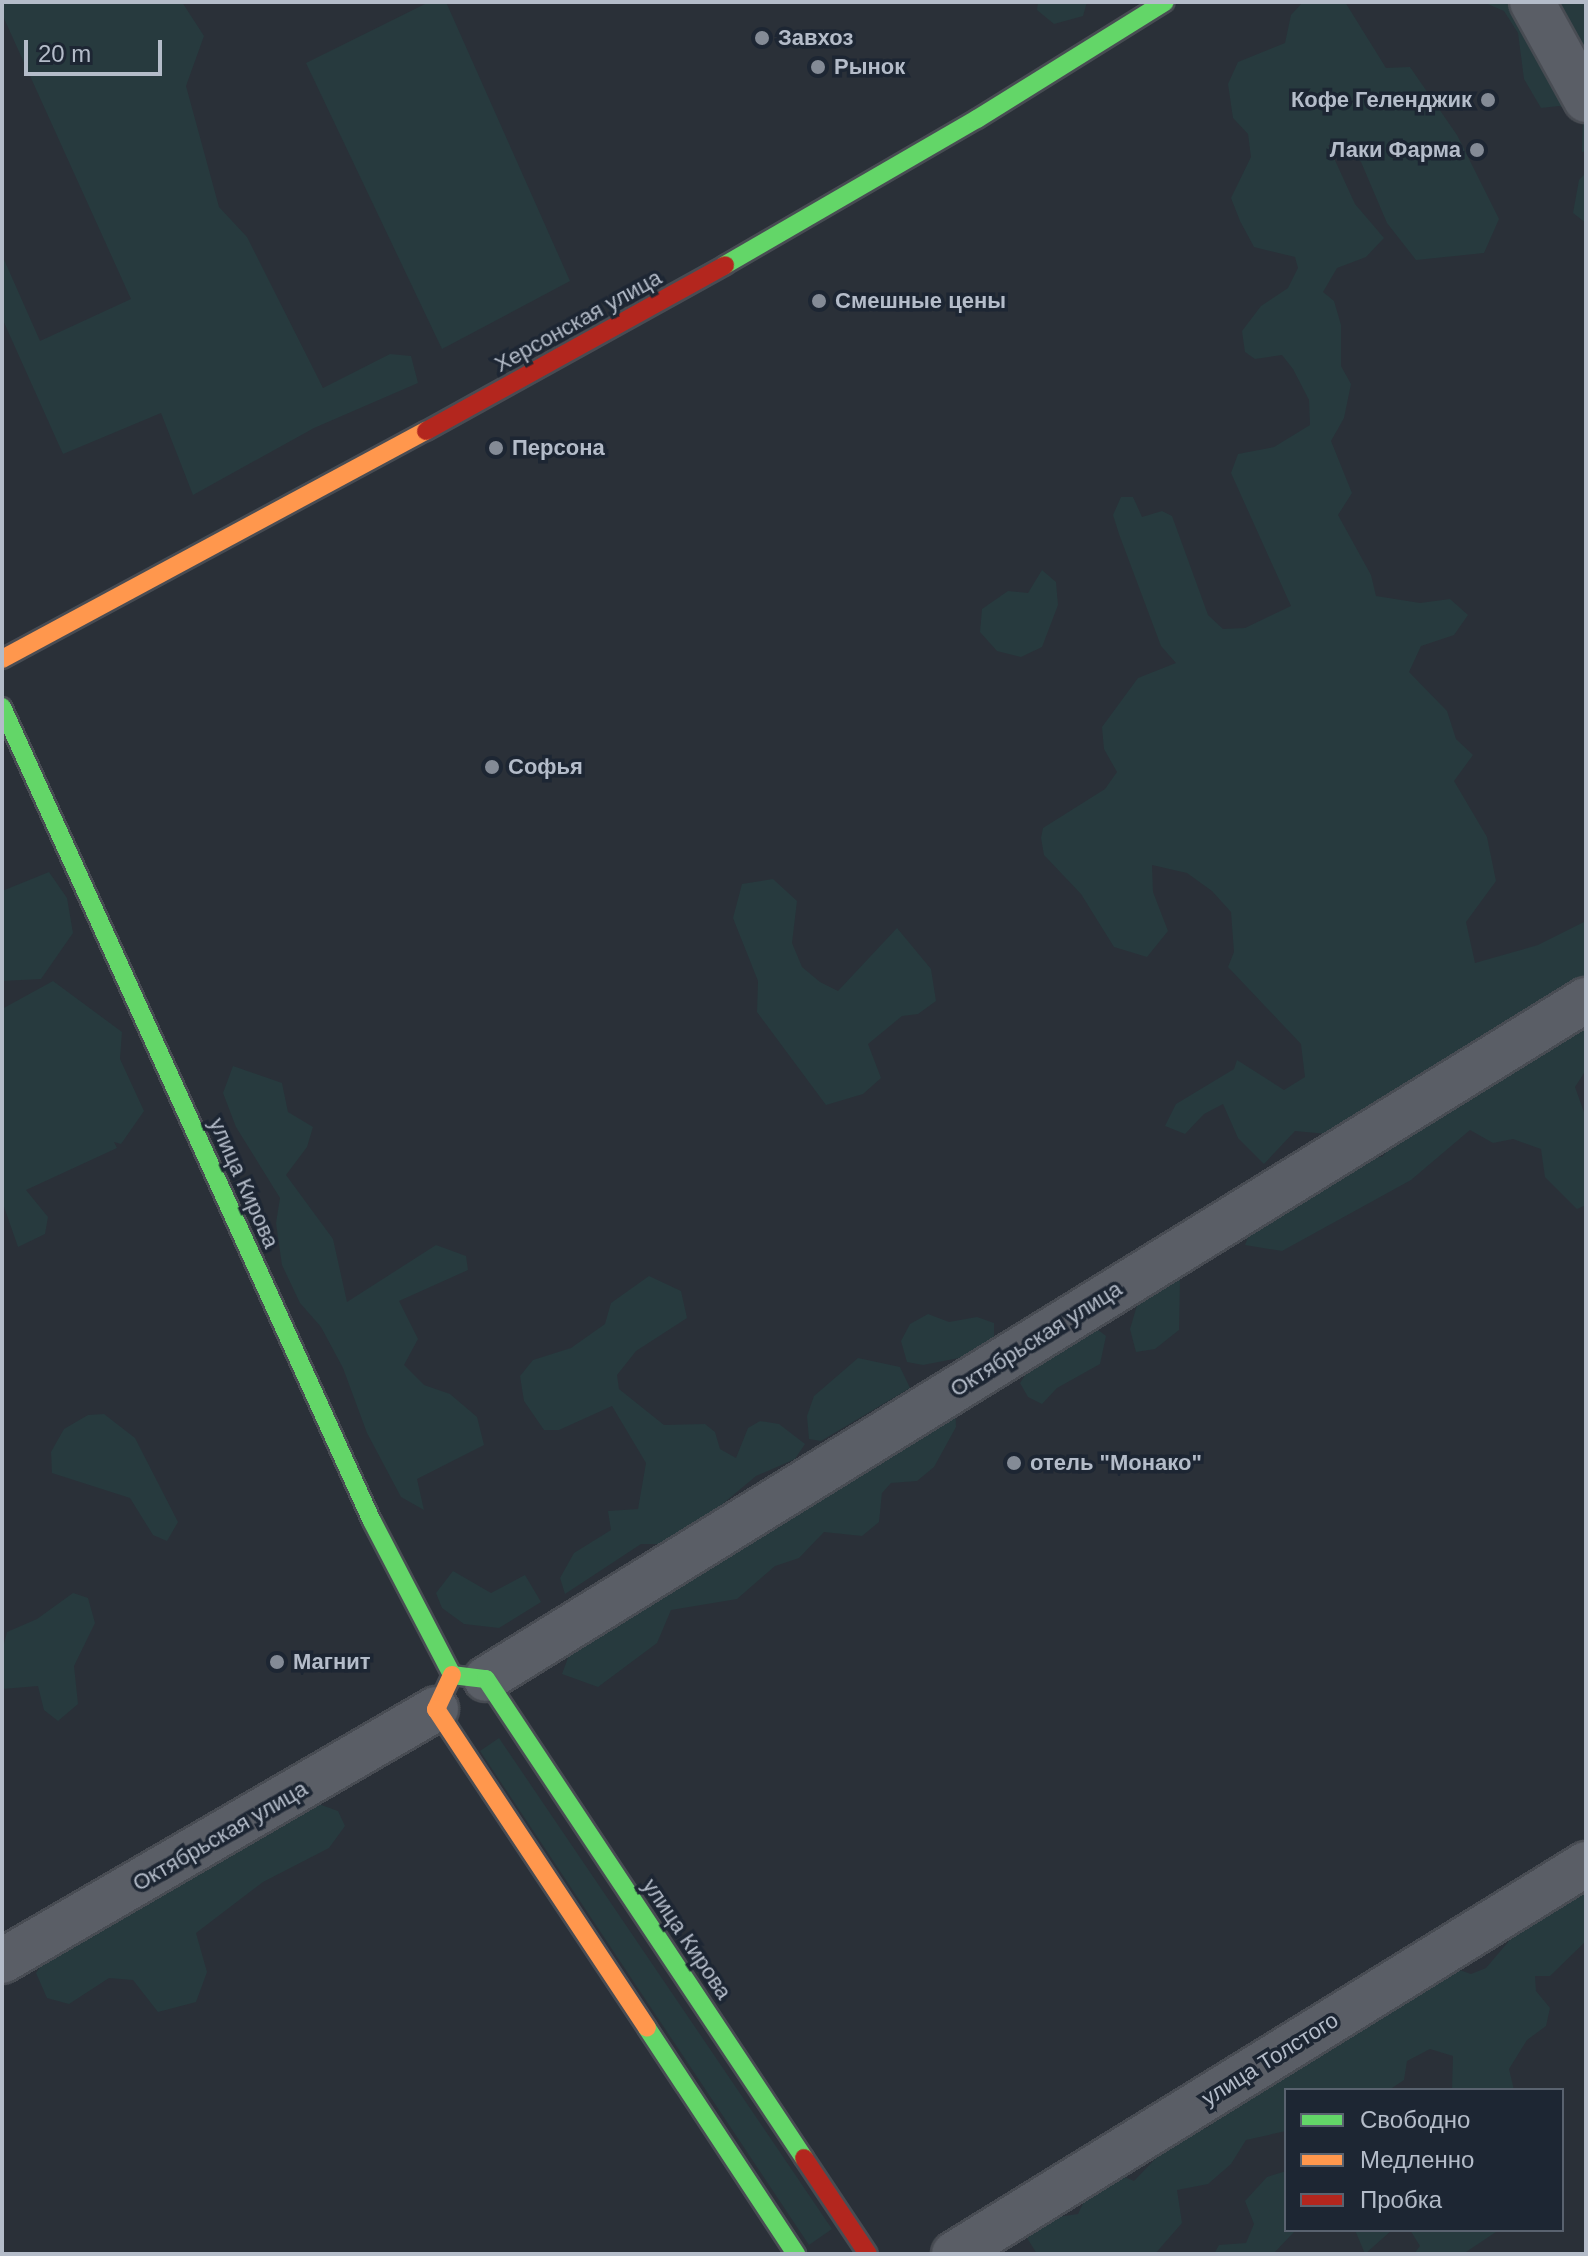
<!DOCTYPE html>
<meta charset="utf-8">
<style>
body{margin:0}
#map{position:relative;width:1588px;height:2256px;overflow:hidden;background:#2a3038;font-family:Helvetica,sans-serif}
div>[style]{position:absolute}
.green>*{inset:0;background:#273a3e}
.roads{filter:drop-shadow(2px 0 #484c53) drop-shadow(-2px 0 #484c53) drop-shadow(0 2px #484c53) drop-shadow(0 -2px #484c53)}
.street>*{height:44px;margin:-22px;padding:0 22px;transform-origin:22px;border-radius:22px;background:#5a5e66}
.fast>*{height:18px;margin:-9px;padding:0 9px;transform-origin:9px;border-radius:9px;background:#63d668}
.slow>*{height:18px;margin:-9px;padding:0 9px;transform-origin:9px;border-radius:9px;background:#ff974d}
.jam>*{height:18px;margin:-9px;padding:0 9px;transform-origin:9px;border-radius:9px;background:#b3261e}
.dots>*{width:22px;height:22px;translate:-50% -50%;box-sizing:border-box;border:4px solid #1d2633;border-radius:50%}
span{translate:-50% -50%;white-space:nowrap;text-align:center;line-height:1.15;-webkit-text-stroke:7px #1d2633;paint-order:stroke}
.poi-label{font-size:22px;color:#b4bcc9;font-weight:700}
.left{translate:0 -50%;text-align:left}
.right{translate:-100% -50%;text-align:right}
.street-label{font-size:22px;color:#b4bcc9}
.frame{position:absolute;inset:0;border:4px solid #b4bcc9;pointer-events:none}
.legend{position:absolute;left:1284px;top:2088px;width:280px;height:144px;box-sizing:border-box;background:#1d2633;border:2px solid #59626f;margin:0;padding:10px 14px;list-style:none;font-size:24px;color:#b4bcc9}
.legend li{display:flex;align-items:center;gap:16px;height:40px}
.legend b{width:40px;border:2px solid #59626f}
.scale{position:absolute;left:24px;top:40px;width:138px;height:36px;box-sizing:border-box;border:4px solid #b4bcc9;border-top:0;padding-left:10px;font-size:24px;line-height:28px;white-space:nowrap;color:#b4bcc9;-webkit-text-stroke:6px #1d2633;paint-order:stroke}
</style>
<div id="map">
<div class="green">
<div style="clip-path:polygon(2px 2px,182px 2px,204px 36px,186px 86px,219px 207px,247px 237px,323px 388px,390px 354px,411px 356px,418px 383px,314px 428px,193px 495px,161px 413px,63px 454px,2px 318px,2px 255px,40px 341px,131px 299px,2px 14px)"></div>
<div style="clip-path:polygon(429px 2px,446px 2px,570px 281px,442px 349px,306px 63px)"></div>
<div style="clip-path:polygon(1038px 2px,1087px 2px,1083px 16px,1054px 24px,1037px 10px)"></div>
<div style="clip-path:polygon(1303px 2px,1345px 2px,1386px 68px,1410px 67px,1457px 135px,1499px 219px,1484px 253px,1416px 260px,1387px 223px,1361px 162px,1345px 145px,1328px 145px,1355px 204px,1384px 238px,1366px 257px,1337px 268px,1323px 292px,1334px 301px,1341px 325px,1341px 366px,1351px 384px,1344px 418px,1331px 441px,1352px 493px,1338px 515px,1371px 575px,1376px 596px,1420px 603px,1450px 599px,1468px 615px,1454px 635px,1421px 646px,1409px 672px,1447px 711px,1456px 739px,1473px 755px,1454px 781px,1487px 837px,1496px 881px,1466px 922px,1475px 963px,1538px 945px,1586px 921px,1586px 1070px,1575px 1087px,1585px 1115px,1586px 1205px,1577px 1209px,1545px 1177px,1541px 1149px,1513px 1139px,1493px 1143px,1470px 1130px,1411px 1180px,1282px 1251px,1245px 1245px,1252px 1227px,1357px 1157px,1382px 1157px,1407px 1128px,1349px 1136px,1295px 1131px,1264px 1164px,1238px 1138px,1223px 1104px,1204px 1114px,1185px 1134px,1165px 1126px,1176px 1104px,1234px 1069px,1237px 1060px,1284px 1090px,1305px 1077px,1301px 1044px,1228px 967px,1234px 952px,1231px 912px,1212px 891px,1187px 873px,1152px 865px,1153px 892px,1168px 931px,1147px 957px,1114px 947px,1081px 894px,1044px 855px,1041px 838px,1043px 828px,1105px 789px,1117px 772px,1104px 749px,1102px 727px,1138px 678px,1176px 663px,1161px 646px,1119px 534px,1113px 515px,1121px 497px,1133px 497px,1142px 517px,1162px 511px,1172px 516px,1208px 615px,1223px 629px,1245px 628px,1291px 606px,1231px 473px,1238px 454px,1274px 447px,1310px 425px,1309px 400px,1293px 369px,1282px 355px,1255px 359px,1245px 352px,1242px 331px,1261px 306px,1288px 288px,1298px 268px,1295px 257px,1254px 247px,1240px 221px,1231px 198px,1251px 157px,1248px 134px,1233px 118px,1228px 84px,1238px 62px,1285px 43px,1291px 15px)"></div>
<div style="clip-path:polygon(1483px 2px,1586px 2px,1586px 151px,1582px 152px,1583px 113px,1559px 106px,1541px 108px,1524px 79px,1518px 33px,1504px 11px)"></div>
<div style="clip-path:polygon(1586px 173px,1586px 223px,1573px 213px,1579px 180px)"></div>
<div style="clip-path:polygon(1042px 570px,1056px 582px,1058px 605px,1042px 647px,1021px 657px,997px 651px,980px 632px,982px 609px,1008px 591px,1028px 593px)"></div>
<div style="clip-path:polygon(49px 872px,67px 898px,73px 933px,41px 979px,2px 981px,2px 891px)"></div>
<div style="clip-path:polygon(773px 879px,797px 901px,792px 943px,802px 967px,820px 982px,838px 991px,897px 928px,931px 969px,936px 1001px,918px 1014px,902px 1016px,868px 1044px,881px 1078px,863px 1094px,826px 1105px,757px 1012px,758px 981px,733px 918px,742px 884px)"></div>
<div style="clip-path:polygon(53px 981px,122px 1032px,120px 1059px,144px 1111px,121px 1144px,114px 1142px,117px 1148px,26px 1190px,48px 1217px,45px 1234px,18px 1247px,2px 1201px,2px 1009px)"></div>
<div style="clip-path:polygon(233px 1066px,282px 1083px,288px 1112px,313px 1127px,307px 1147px,286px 1175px,333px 1239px,347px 1302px,436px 1245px,466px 1256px,468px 1270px,399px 1301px,418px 1339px,404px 1365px,424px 1385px,450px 1394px,477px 1417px,484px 1445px,417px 1479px,424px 1510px,401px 1497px,367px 1433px,343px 1368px,321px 1327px,300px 1303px,282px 1265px,276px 1223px,280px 1198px,236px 1127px,223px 1093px)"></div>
<div style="clip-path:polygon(1163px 1269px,1180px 1277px,1179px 1330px,1155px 1349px,1136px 1352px,1130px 1329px,1141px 1292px)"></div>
<div style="clip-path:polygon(649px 1276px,681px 1291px,687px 1318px,636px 1351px,617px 1375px,619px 1389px,664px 1425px,705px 1424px,715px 1432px,720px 1449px,736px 1458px,748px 1428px,760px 1421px,779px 1424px,805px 1444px,795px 1459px,756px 1476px,695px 1527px,660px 1544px,641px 1544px,565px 1594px,560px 1578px,574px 1553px,611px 1530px,608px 1511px,638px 1509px,646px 1463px,612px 1406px,559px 1430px,544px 1430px,524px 1401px,520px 1376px,533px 1360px,571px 1348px,605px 1324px,611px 1303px)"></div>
<div style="clip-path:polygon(928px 1314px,949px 1322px,977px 1317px,994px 1323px,994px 1339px,959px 1358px,923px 1365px,907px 1362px,901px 1341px,910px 1324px)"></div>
<div style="clip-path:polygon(1089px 1323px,1106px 1336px,1100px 1364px,1057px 1388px,1042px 1404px,1028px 1397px,1020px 1383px,1035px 1360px)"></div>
<div style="clip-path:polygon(858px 1358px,900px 1367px,910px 1388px,821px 1441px,809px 1439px,807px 1416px,814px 1396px)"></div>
<div style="clip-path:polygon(955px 1401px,956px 1427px,934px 1467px,917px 1481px,891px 1483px,882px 1493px,879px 1522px,862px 1536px,824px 1532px,799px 1558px,775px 1566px,737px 1599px,671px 1610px,657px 1643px,598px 1687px,562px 1674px,580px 1625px)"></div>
<div style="clip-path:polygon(104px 1414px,135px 1438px,178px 1522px,167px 1541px,153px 1535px,130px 1498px,52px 1473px,51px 1452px,64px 1429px,88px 1415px)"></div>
<div style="clip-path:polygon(453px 1571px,491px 1593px,525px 1575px,541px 1602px,499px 1628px,464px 1624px,442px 1608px,436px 1593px)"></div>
<div style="clip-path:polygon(73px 1593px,88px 1598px,95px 1623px,74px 1666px,78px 1704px,58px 1721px,44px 1710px,38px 1686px,2px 1689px,2px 1652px,7px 1632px,37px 1619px)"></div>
<div style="clip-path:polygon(499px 1738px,832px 2229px,809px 2245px,480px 1751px)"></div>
<div style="clip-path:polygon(316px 1803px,338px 1811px,345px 1826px,329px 1848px,263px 1882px,196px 1933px,207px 1972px,196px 2002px,158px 2012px,133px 1980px,109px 1978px,69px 2004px,47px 1998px,36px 1973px,59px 1937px)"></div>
<div style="clip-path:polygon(1586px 1876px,1586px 1941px,1550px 1976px,1535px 1976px,1536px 1991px,1550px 2008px,1546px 2026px,1527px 2040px,1509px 2069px,1514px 2090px,1452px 2090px,1453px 2056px,1430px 2049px,1407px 2061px,1404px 2080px,1389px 2090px,1286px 2090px,1286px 2131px,1246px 2140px,1231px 2164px,1208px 2184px,1177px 2190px,1182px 2223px,1155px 2254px,1037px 2254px,1027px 2238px,1050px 2218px,1078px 2214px,1089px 2191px,1113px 2172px,1134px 2181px,1180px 2133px,1207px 2128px,1222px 2115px,1250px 2059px,1451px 1967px,1471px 1974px,1486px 1968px,1520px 1928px)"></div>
<div style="clip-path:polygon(1286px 2171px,1286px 2230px,1296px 2230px,1273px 2254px,1214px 2254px,1219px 2245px,1246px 2243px,1254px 2224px,1245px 2201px,1267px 2177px)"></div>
<div style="clip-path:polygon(1355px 2230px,1392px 2230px,1365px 2254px)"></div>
<div style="clip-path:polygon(1410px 2230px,1499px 2230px,1463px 2254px,1414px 2254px,1420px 2246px)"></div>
</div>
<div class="roads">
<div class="street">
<div style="left:1532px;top:2px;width:112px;rotate:61.1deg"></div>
<div style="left:486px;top:1679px;width:1293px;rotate:-31.69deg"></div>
<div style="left:2px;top:1961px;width:502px;rotate:-30.14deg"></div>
<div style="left:954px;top:2254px;width:743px;rotate:-31.68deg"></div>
</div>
<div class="fast">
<div style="left:725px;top:265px;width:291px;rotate:-30.1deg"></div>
<div style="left:977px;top:119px;width:221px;rotate:-31.9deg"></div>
<div style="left:2px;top:707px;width:894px;rotate:65.56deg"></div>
<div style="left:372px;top:1521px;width:174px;rotate:62.5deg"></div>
<div style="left:452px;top:1675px;width:34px;rotate:7deg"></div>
<div style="left:486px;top:1679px;width:575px;rotate:56.42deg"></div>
<div style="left:647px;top:2028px;width:271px;rotate:56.6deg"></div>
</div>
<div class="slow">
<div style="left:2px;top:659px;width:481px;rotate:-28.3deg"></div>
<div style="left:452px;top:1675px;width:38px;rotate:115deg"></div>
<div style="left:436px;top:1709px;width:382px;rotate:56.5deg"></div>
</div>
<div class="jam">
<div style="left:426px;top:431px;width:342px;rotate:-29deg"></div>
<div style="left:804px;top:2158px;width:115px;rotate:56.3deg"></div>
</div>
</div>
<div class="dots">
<div style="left:762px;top:38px;background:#848b96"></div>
<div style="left:818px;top:67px;background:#848b96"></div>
<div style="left:1488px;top:100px;background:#848b96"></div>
<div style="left:1477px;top:150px;background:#848b96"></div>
<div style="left:819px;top:301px;background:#848b96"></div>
<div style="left:496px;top:448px;background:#848b96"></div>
<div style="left:492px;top:767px;background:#848b96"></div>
<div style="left:1014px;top:1463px;background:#848b96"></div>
<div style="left:277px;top:1662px;background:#848b96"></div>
</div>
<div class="poi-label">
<span class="left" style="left:778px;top:38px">Завхоз</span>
<span class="left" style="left:834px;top:67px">Рынок</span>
<span class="right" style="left:1472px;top:100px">Кофе Геленджик</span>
<span class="right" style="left:1461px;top:150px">Лаки Фарма</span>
<span class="left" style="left:835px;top:301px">Смешные цены</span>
<span class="left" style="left:512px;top:448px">Персона</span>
<span class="left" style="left:508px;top:767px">Софья</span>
<span class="left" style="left:1030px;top:1463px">отель "Монако"</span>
<span class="left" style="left:293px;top:1662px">Магнит</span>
</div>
<div class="street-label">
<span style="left:578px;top:321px;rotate:-29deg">Херсонская улица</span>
<span style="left:244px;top:1183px;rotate:66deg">улица Кирова</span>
<span style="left:1036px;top:1339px;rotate:-32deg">Октябрьская улица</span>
<span style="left:220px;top:1836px;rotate:-30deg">Октябрьская улица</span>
<span style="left:687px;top:1939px;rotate:56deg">улица Кирова</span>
<span style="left:1270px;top:2059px;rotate:-32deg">улица Толстого</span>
</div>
<div class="frame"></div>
<ul class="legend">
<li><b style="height:10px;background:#63d668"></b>Свободно</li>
<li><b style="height:10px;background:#ff974d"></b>Медленно</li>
<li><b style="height:10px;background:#b3261e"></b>Пробка</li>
</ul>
<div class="scale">20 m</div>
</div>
